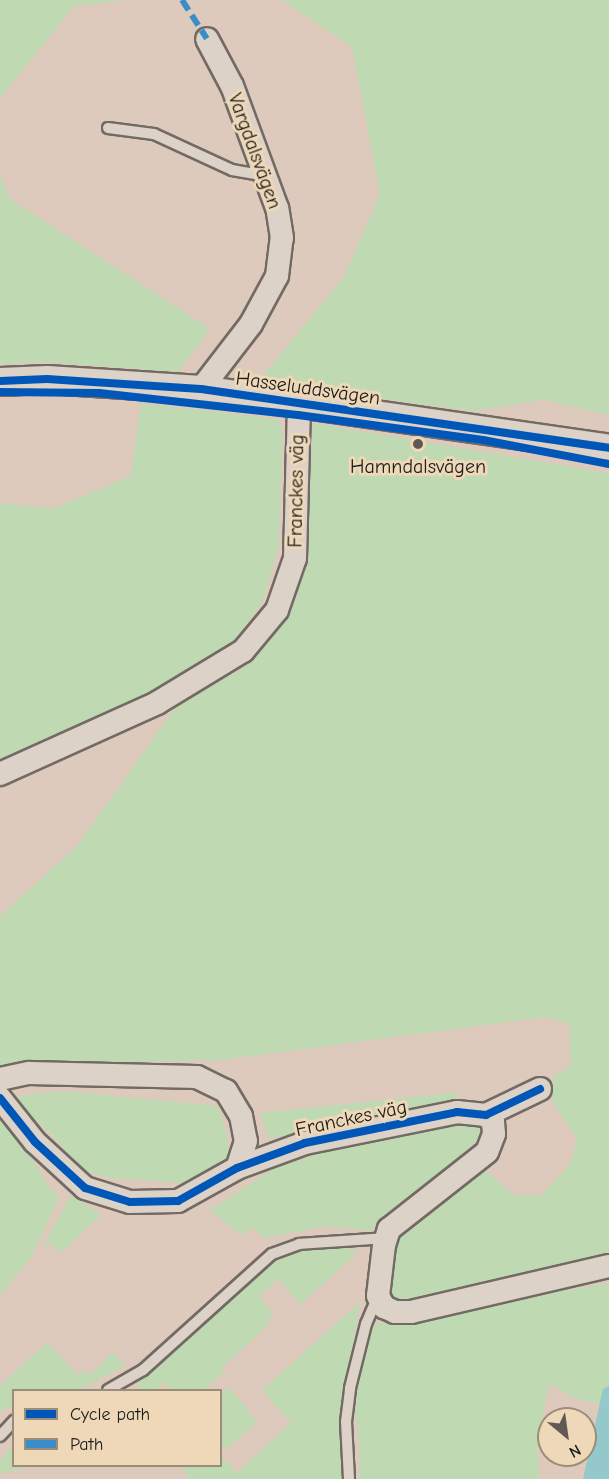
<!DOCTYPE html>
<meta charset="utf-8">
<style>
body{margin:0}
#map{position:relative;width:609px;height:1479px;overflow:hidden;background:#ddcabc;font-family:"Comic Neue",sans-serif}
div>[style]{position:absolute}
.green>*{inset:0;background:#bfd9b3}
.water>*{inset:0;background:#95c8ca}
.roads{filter:drop-shadow(2px 0 #736a64) drop-shadow(-2px 0 #736a64) drop-shadow(0 2px #736a64) drop-shadow(0 -2px #736a64)}
.service>*{height:10px;margin:-5px;padding:0 5px;transform-origin:5px;border-radius:5px;background:#dcd2c7}
.minor>*{height:22px;margin:-11px;padding:0 11px;transform-origin:11px;border-radius:11px;background:#dcd2c7}
.tertiary>*{height:27px;margin:-13.5px;padding:0 13.5px;transform-origin:13.5px;border-radius:13.5px;background:#dcd2c7}
.quiet>*{height:6px;margin-top:-3px;transform-origin:0;background:repeating-linear-gradient(90deg,#388dca 0 12px,transparent 0 18px)}
.cycleway>*{height:8px;margin:-4px;padding:0 4px;transform-origin:4px;border-radius:4px;background:#0057b8}
.dots>*{width:16px;height:16px;translate:-50% -50%;box-sizing:border-box;border:3px solid #eed8b7;border-radius:50%}
span{translate:-50% -50%;white-space:nowrap;text-align:center;line-height:1.15;-webkit-text-stroke:6px #eed8b7;paint-order:stroke}
.street-label{font-size:20px;color:#1c1c1c}
.poi-label{font-size:20px;color:#1c1c1c}
.legend{position:absolute;left:12px;top:1389px;width:210px;height:78px;box-sizing:border-box;background:#eed8b7;border:2px solid #9a8d79;margin:0;padding:8px 10px;list-style:none;font-size:18px;color:#1c1c1c}
.legend li{display:flex;align-items:center;gap:12px;height:30px}
.legend b{width:30px;border:2px solid #9a8d79}
.north{position:absolute;left:537px;top:1407px;width:60px;height:60px;box-sizing:border-box;background:#eed8b7;border:2px solid #9a8d79;border-radius:50%;rotate:151deg;font-size:16px;font-weight:700;line-height:24px;text-align:center;color:#1c1c1c}
.north::after{content:'';display:block;margin:auto;width:21px;height:27px;background:#605954;clip-path:polygon(50% 0,100% 100%,50% 72%,0 100%)}
</style>
<div id="map">
<div class="green">
<div style="clip-path:polygon(0 0,125px 0,74px 6px,0 98px)"></div>
<div style="clip-path:polygon(282px 0,609px 0,609px 415px,544px 400px,472px 411px,258px 382px,344px 277px,380px 194px,352px 47px)"></div>
<div style="clip-path:polygon(0 175px,10px 199px,210px 329px,178px 372px,43px 362px,0 364px)"></div>
<div style="clip-path:polygon(141px 403px,277px 419px,283px 431px,279px 546px,261px 605px,229px 648px,191px 672px,120px 708px,0 761px,0 503px,52px 509px,131px 476px)"></div>
<div style="clip-path:polygon(313px 423px,609px 473px,609px 1262px,406px 1305px,391px 1300px,386px 1286px,391px 1243px,410px 1221px,484px 1168px,513px 1195px,541px 1196px,571px 1163px,577px 1139px,552px 1101px,552px 1077px,571px 1066px,569px 1024px,545px 1017px,220px 1060px,0 1065px,0 916px,77px 846px,176px 707px,246px 666px,279px 629px,296px 599px,306px 556px)"></div>
<div style="clip-path:polygon(62px 1091px,218px 1106px,228px 1140px,229px 1159px,207px 1174px,181px 1183px,111px 1178px,84px 1171px,51px 1134px,9px 1097px)"></div>
<div style="clip-path:polygon(461px 1092px,446px 1106px,269px 1139px,260px 1113px)"></div>
<div style="clip-path:polygon(0 1116px,21px 1139px,44px 1180px,59px 1198px,30px 1259px,0 1295px)"></div>
<div style="clip-path:polygon(439px 1122px,478px 1125px,482px 1137px,472px 1157px,392px 1219px,370px 1231px,327px 1226px,265px 1238px,252px 1228px,241px 1235px,210px 1210px,297px 1153px)"></div>
<div style="clip-path:polygon(71px 1195px,101px 1215px,61px 1253px,50px 1243px,42px 1249px)"></div>
<div style="clip-path:polygon(341px 1247px,359px 1251px,300px 1305px,279px 1279px,259px 1296px,272px 1313px,268px 1325px,221px 1369px,224px 1373px,203px 1390px,171px 1390px,164px 1383px,156px 1390px,137px 1390px,139px 1380px,275px 1258px,292px 1251px)"></div>
<div style="clip-path:polygon(609px 1283px,609px 1386px,603px 1389px,600px 1404px,576px 1399px,549px 1384px,537px 1446px,539px 1479px,359px 1479px,360px 1456px,355px 1411px,362px 1360px,373px 1324px)"></div>
<div style="clip-path:polygon(360px 1302px,341px 1419px,346px 1479px,189px 1479px,181px 1466px,220px 1466px,221px 1456px,237px 1473px,291px 1423px,262px 1390px)"></div>
<div style="clip-path:polygon(47px 1342px,78px 1375px,84px 1370px,90px 1375px,113px 1352px,125px 1366px,78px 1390px,14px 1390px,13px 1406px,0 1411px,0 1386px)"></div>
<div style="clip-path:polygon(229px 1386px,257px 1422px,225px 1450px,221px 1445px,221px 1394px)"></div>
<div style="clip-path:polygon(13px 1445px,14px 1466px,30px 1466px,0 1474px,0 1461px)"></div>
</div>
<div class="water">
<div style="clip-path:polygon(609px 1386px,609px 1479px,583px 1479px,603px 1389px)"></div>
</div>
<div class="roads">
<div class="service">
<div style="left:108px;top:128px;width:46px;rotate:7.4deg"></div>
<div style="left:154px;top:134px;width:86px;rotate:24.8deg"></div>
<div style="left:232px;top:170px;width:34px;rotate:10deg"></div>
<div style="left:108px;top:1390px;width:40px;rotate:-29.7deg"></div>
<div style="left:143px;top:1370px;width:173px;rotate:-42deg"></div>
<div style="left:272px;top:1254px;width:29px;rotate:-20deg"></div>
<div style="left:299px;top:1244px;width:87px;rotate:-3.9deg"></div>
<div style="left:0;top:1436px;width:21px;rotate:-47deg"></div>
<div style="left:349px;top:1479px;width:57px;rotate:-93deg"></div>
<div style="left:346px;top:1422px;width:34px;rotate:-83deg"></div>
<div style="left:350px;top:1388px;width:66px;rotate:-76deg"></div>
<div style="left:366px;top:1324px;width:28px;rotate:-67deg"></div>
</div>
<div class="minor">
<div style="left:201px;top:389px;width:82px;rotate:-52.4deg"></div>
<div style="left:251px;top:324px;width:55px;rotate:-61.6deg"></div>
<div style="left:277px;top:276px;width:38px;rotate:-83deg"></div>
<div style="left:282px;top:238px;width:30px;rotate:-99deg"></div>
<div style="left:277px;top:208px;width:130px;rotate:-110.2deg"></div>
<div style="left:232px;top:86px;width:53px;rotate:-118deg"></div>
<div style="left:0;top:774px;width:172px;rotate:-24.3deg"></div>
<div style="left:157px;top:703px;width:100px;rotate:-31.2deg"></div>
<div style="left:243px;top:651px;width:53px;rotate:-50.3deg"></div>
<div style="left:277px;top:610px;width:55px;rotate:-70.9deg"></div>
<div style="left:295px;top:558px;width:154px;rotate:-88.5deg"></div>
<div style="left:0;top:1079px;width:30px;rotate:-12deg"></div>
<div style="left:29px;top:1073px;width:168px;rotate:1.4deg"></div>
<div style="left:197px;top:1077px;width:32px;rotate:26deg"></div>
<div style="left:226px;top:1091px;width:29px;rotate:59deg"></div>
<div style="left:241px;top:1116px;width:25px;rotate:79deg"></div>
<div style="left:246px;top:1141px;width:28px;rotate:108deg"></div>
<div style="left:0;top:1098px;width:56px;rotate:51.5deg"></div>
<div style="left:35px;top:1142px;width:68px;rotate:42.6deg"></div>
<div style="left:85px;top:1188px;width:47px;rotate:17.3deg"></div>
<div style="left:130px;top:1202px;width:48px;rotate:-1.2deg"></div>
<div style="left:178px;top:1201px;width:68px;rotate:-29.2deg"></div>
<div style="left:237px;top:1168px;width:72px;rotate:-20.2deg"></div>
<div style="left:305px;top:1143px;width:155px;rotate:-11.5deg"></div>
<div style="left:457px;top:1112px;width:29px;rotate:6deg"></div>
<div style="left:486px;top:1115px;width:60px;rotate:-25.7deg"></div>
<div style="left:486px;top:1115px;width:10px;rotate:45deg"></div>
<div style="left:493px;top:1122px;width:12px;rotate:85deg"></div>
<div style="left:494px;top:1134px;width:19px;rotate:111deg"></div>
<div style="left:487px;top:1152px;width:125px;rotate:141.8deg"></div>
<div style="left:389px;top:1229px;width:17px;rotate:107deg"></div>
<div style="left:384px;top:1245px;width:51px;rotate:96.7deg"></div>
<div style="left:378px;top:1296px;width:13px;rotate:61deg"></div>
<div style="left:384px;top:1307px;width:12px;rotate:24deg"></div>
<div style="left:395px;top:1312px;width:16px"></div>
<div style="left:411px;top:1312px;width:203px;rotate:-13.1deg"></div>
</div>
<div class="tertiary">
<div style="left:0;top:381px;width:47px;rotate:-2.4deg"></div>
<div style="left:47px;top:379px;width:154px;rotate:3.7deg"></div>
<div style="left:201px;top:389px;width:412px;rotate:8.2deg"></div>
</div>
</div>
<div class="quiet">
<div style="left:182px;top:0;width:46px;rotate:57.3deg"></div>
</div>
<div class="cycleway">
<div style="left:0;top:381px;width:47px;rotate:-2.4deg"></div>
<div style="left:47px;top:379px;width:154px;rotate:3.7deg"></div>
<div style="left:201px;top:389px;width:412px;rotate:8.2deg"></div>
<div style="left:0;top:392px;width:99px;rotate:0.6deg"></div>
<div style="left:99px;top:393px;width:200px;rotate:6.3deg"></div>
<div style="left:298px;top:415px;width:187px;rotate:7.7deg"></div>
<div style="left:483px;top:440px;width:128px;rotate:10.8deg"></div>
<div style="left:0;top:1098px;width:56px;rotate:51.5deg"></div>
<div style="left:35px;top:1142px;width:68px;rotate:42.6deg"></div>
<div style="left:85px;top:1188px;width:47px;rotate:17.3deg"></div>
<div style="left:130px;top:1202px;width:48px;rotate:-1.2deg"></div>
<div style="left:178px;top:1201px;width:68px;rotate:-29.2deg"></div>
<div style="left:237px;top:1168px;width:72px;rotate:-20.2deg"></div>
<div style="left:305px;top:1143px;width:155px;rotate:-11.5deg"></div>
<div style="left:457px;top:1112px;width:29px;rotate:6deg"></div>
<div style="left:486px;top:1115px;width:60px;rotate:-25.7deg"></div>
</div>
<div class="dots">
<div style="left:418px;top:444px;background:#605954"></div>
</div>
<div class="street-label">
<span style="left:255px;top:151px;rotate:70deg">Vargdalsvägen</span>
<span style="left:308px;top:388px;rotate:8deg">Hasseluddsvägen</span>
<span style="left:296px;top:491px;rotate:-89deg">Franckes väg</span>
<span style="left:351px;top:1118px;rotate:-12deg">Franckes väg</span>
</div>
<div class="poi-label">
<span style="left:418px;top:466px">Hamndalsvägen</span>
</div>
<ul class="legend">
<li><b style="height:8px;background:#0057b8"></b>Cycle path</li>
<li><b style="height:8px;background:#388dca"></b>Path</li>
</ul>
<div class="north">N</div>
</div>
